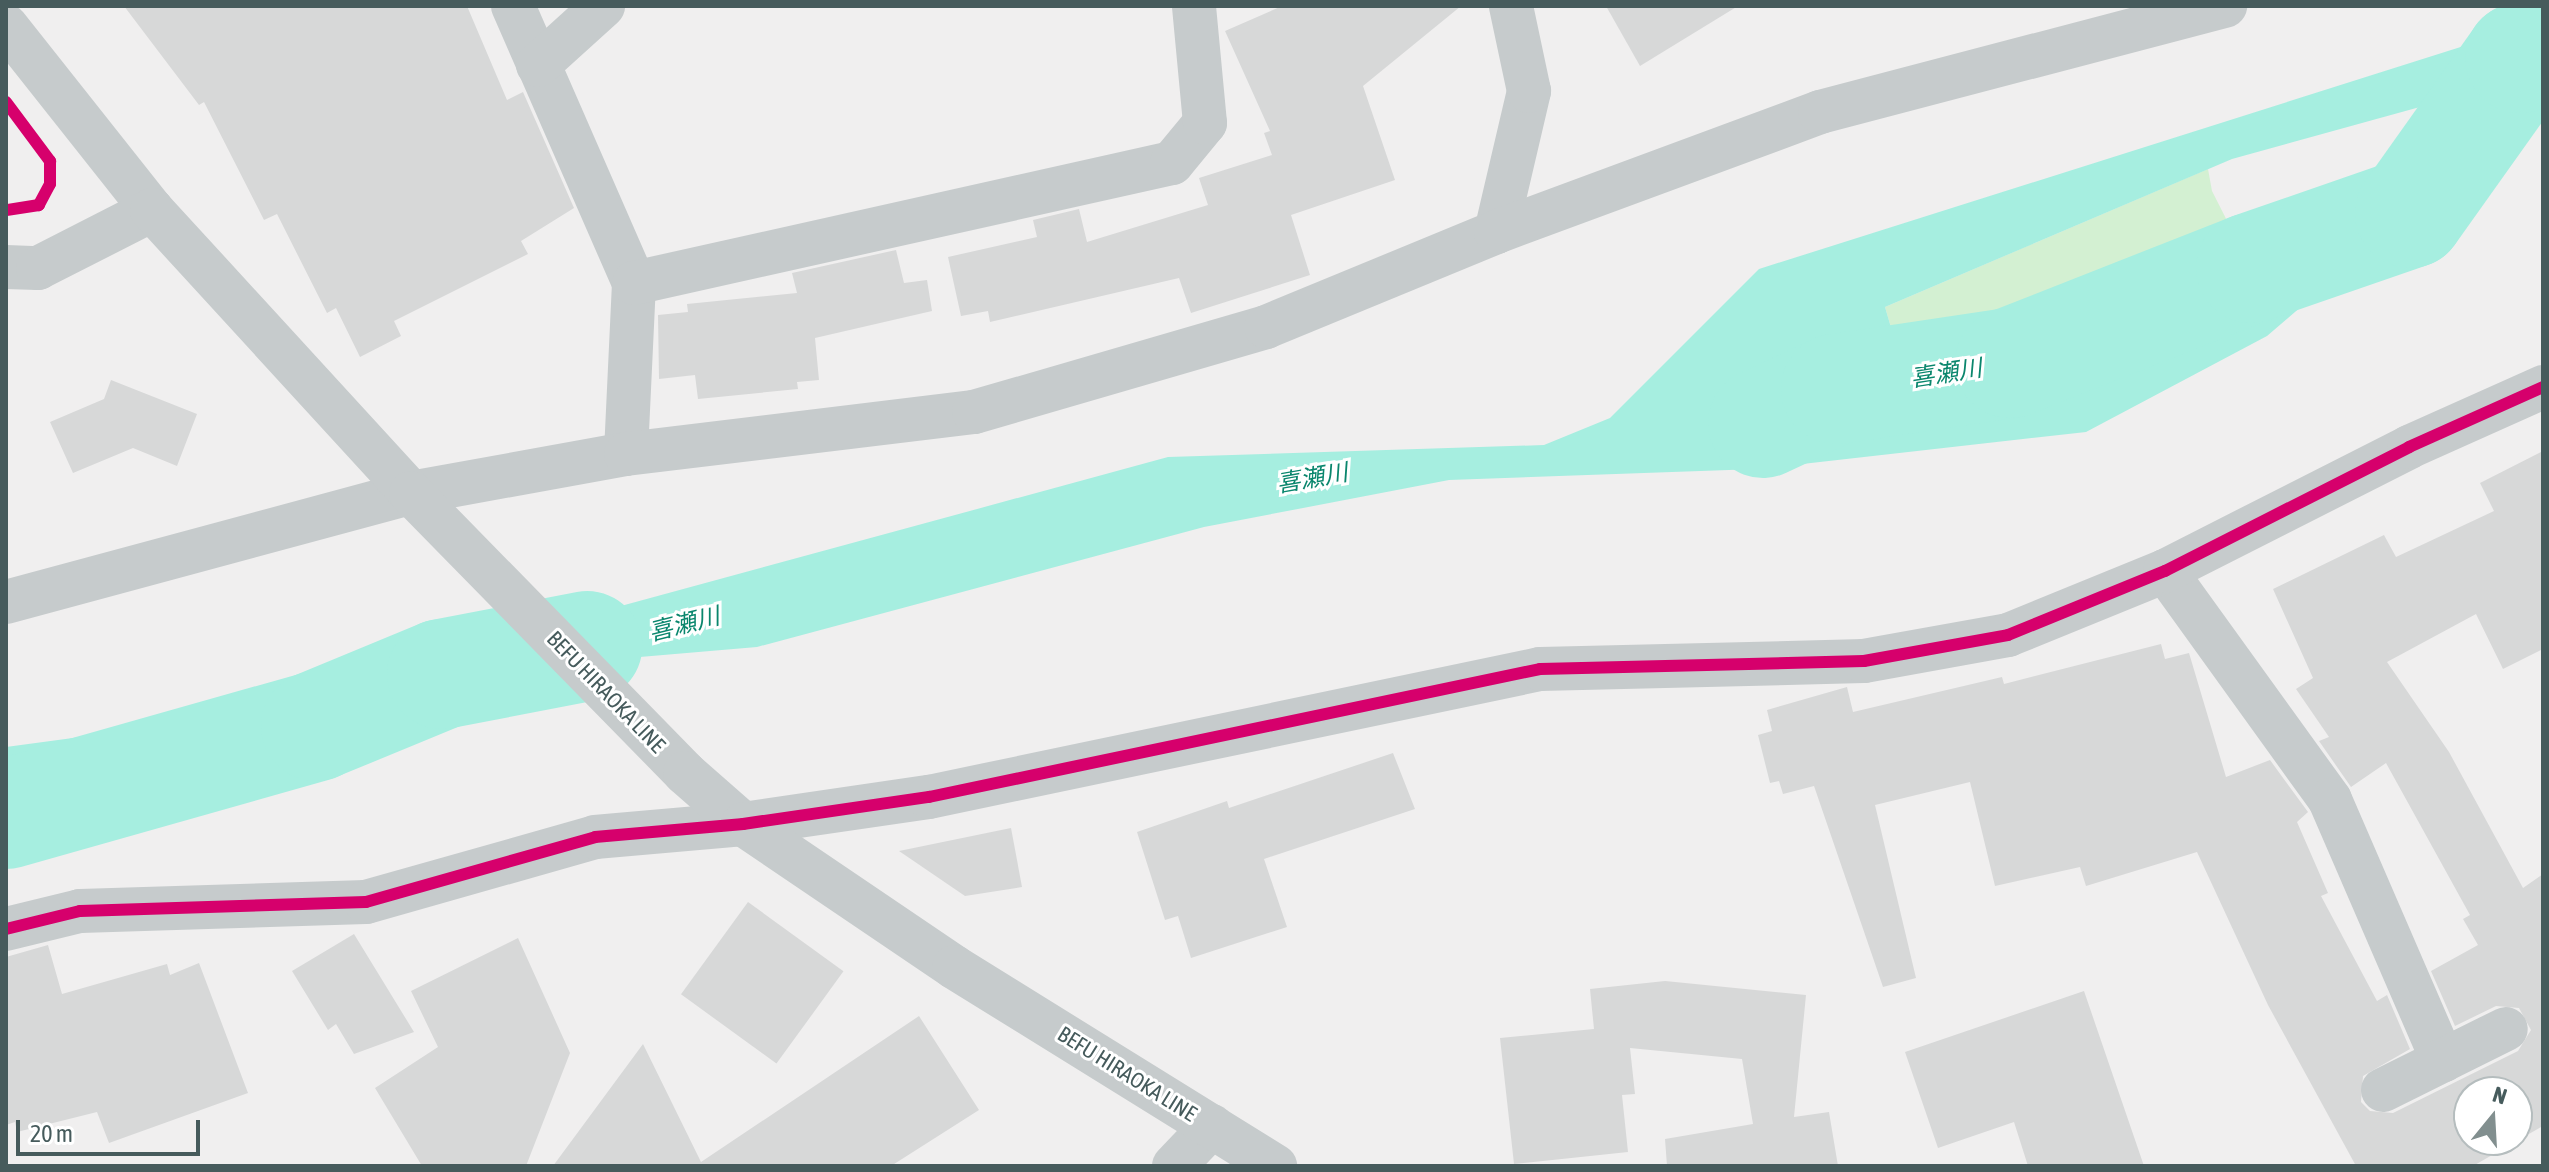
<!DOCTYPE html>
<meta charset="utf-8">
<style>
body{margin:0}
#map{position:relative;width:2549px;height:1172px;overflow:hidden;background:#f0efef;font-family:"Asap Condensed","Noto Sans JP",sans-serif}
div>[style]{position:absolute}
.green>*{inset:0;background:#d3f0d2}
.water>*{inset:0;background:#a6eee0}
.river>*{height:110px;margin:-55px;padding:0 55px;transform-origin:55px;border-radius:55px;background:#a6eee0}
.building>*{inset:0;background:#d7d8d8;transform-origin:0 0}
.minor>*{height:44px;margin:-22px;padding:0 22px;transform-origin:22px;border-radius:22px;background:#c6cbcc}
.tertiary>*{height:44px;margin:-22px;padding:0 22px;transform-origin:22px;border-radius:22px;background:#c6cbcc}
.secondary>*{height:44px;margin:-22px;padding:0 22px;transform-origin:22px;border-radius:22px;background:#c6cbcc}
.cycleway>*{height:12px;margin:-6px;padding:0 6px;transform-origin:6px;border-radius:6px;background:#d6006c}
span{translate:-50% -50%;white-space:nowrap;text-align:center;line-height:1.15;-webkit-text-stroke:6px #fff;paint-order:stroke}
.street-label{font-size:22px;color:#465b5c}
.water-label{font-size:24px;color:#0a866d;font-style:italic}
.frame{position:absolute;inset:0;border:8px solid #465b5c;pointer-events:none}
.north{position:absolute;left:2453px;top:1076px;width:80px;height:80px;box-sizing:border-box;background:#fff;border:2px solid #b5bdbe;border-radius:50%;rotate:18deg;font-size:22px;font-weight:700;line-height:32px;text-align:center;color:#465b5c}
.north::after{content:'';display:block;margin:auto;width:28px;height:36px;background:#828f8f;clip-path:polygon(50% 0,100% 100%,50% 72%,0 100%)}
.scale{position:absolute;left:16px;top:1120px;width:184px;height:36px;box-sizing:border-box;border:4px solid #465b5c;border-top:0;padding-left:10px;font-size:24px;line-height:28px;white-space:nowrap;color:#465b5c;-webkit-text-stroke:6px #fff;paint-order:stroke}
</style>
<div id="map">
<div class="green">
<div style="clip-path:polygon(2208px 169px,2212px 191px,2251px 268px,2096px 367px,1907px 382px,1885px 307px)"></div>
</div>
<div class="water">
<div style="clip-path:polygon(2543px 21px,2543px 73px,2232px 159px,1885px 307px,1907px 382px,2096px 367px,2251px 268px,2410px 213px,2267px 336px,2086px 432px,1757px 469px,1449px 480px,1204px 527px,757px 647px,442px 674px,316px 726px,6px 814px,6px 747px,199px 721px,1168px 457px,1544px 445px,1610px 418px,1759px 269px)"></div>
</div>
<div class="river">
<div style="left:1763px;top:423px;width:81px;rotate:-25deg"></div>
<div style="left:1836px;top:389px;width:176px;rotate:-8.5deg"></div>
<div style="left:2010px;top:363px;width:259px;rotate:-21.5deg"></div>
<div style="left:2251px;top:268px;width:168px;rotate:-19.1deg"></div>
<div style="left:2410px;top:213px;width:190px;rotate:-54.6deg"></div>
<div style="left:2520px;top:58px;width:24px;rotate:-15deg"></div>
<div style="left:6px;top:814px;width:322px;rotate:-15.8deg"></div>
<div style="left:316px;top:726px;width:136px;rotate:-22.4deg"></div>
<div style="left:442px;top:674px;width:148px;rotate:-10.9deg"></div>
</div>
<div class="building">
<div style="clip-path:polygon(124px 6px,467px 6px,507px 100px,523px 92px,574px 208px,521px 241px,528px 254px,394px 321px,401px 336px,360px 357px,336px 308px,327px 313px,277px 214px,264px 220px,204px 102px,199px 105px)"></div>
<div style="clip-path:polygon(1282px 6px,1461px 6px,1363px 86px,1395px 180px,1291px 215px,1310px 275px,1191px 313px,1179px 278px,990px 322px,988px 311px,961px 316px,948px 257px,1037px 237px,1033px 220px,1079px 209px,1087px 242px,1208px 205px,1199px 178px,1272px 155px,1264px 133px,1270px 131px,1225px 31px)"></div>
<div style="clip-path:polygon(1606px 6px,1738px 6px,1640px 66px)"></div>
<div style="clip-path:polygon(896px 250px,904px 283px,927px 280px,932px 311px,815px 338px,819px 380px,797px 382px,798px 389px,698px 399px,695px 375px,659px 379px,658px 315px,688px 312px,687px 304px,797px 293px,792px 273px)"></div>
<div style="clip-path:polygon(111px 380px,197px 414px,177px 466px,133px 448px,73px 473px,50px 422px,104px 399px)"></div>
<div style="clip-path:polygon(evenodd,2543px 451px,2543px 649px,2503px 669px,2476px 614px,2387px 662px,2449px 752px,2523px 888px,2543px 874px,2543px 1126px,2473px 1166px,2356px 1166px,2268px 1005px,2197px 852px,2086px 886px,2080px 867px,1995px 886px,1970px 782px,1875px 805px,1916px 978px,1883px 987px,1814px 786px,1783px 794px,1779px 781px,1770px 783px,1758px 735px,1772px 731px,1767px 710px,1847px 687px,1853px 712px,2002px 677px,2004px 684px,2161px 644px,2165px 659px,2189px 653px,2226px 777px,2270px 760px,2308px 812px,2297px 822px,2328px 893px,2321px 896px,2377px 1001px,2387px 995px,2410px 1049px,2363px 1076px,2361px 1102px,2370px 1111px,2393px 1113px,2518px 1051px,2531px 1030px,2519px 1008px,2496px 1006px,2455px 1026px,2431px 971px,2478px 945px,2463px 919px,2470px 915px,2386px 763px,2351px 787px,2319px 741px,2329px 737px,2296px 689px,2313px 678px,2273px 589px,2384px 535px,2396px 557px,2494px 511px,2480px 483px,2543px 451px,2469px 1092px,2517px 1092px,2517px 1140px,2469px 1140px,2469px 1092px)"></div>
<div style="clip-path:polygon(1393px 753px,1415px 809px,1264px 859px,1287px 927px,1191px 958px,1178px 916px,1165px 920px,1137px 832px,1227px 801px,1229px 808px)"></div>
<div style="clip-path:polygon(1011px 828px,1022px 887px,965px 896px,899px 851px)"></div>
<div style="left:748px;top:902px;width:118px;height:114px;rotate:36deg"></div>
<div style="clip-path:polygon(354px 934px,414px 1032px,354px 1054px,336px 1024px,328px 1030px,292px 971px)"></div>
<div style="clip-path:polygon(518px 938px,570px 1053px,526px 1166px,422px 1166px,375px 1088px,438px 1047px,411px 991px)"></div>
<div style="clip-path:polygon(48px 945px,62px 994px,167px 964px,170px 975px,199px 963px,248px 1093px,109px 1143px,97px 1112px,17px 1132px,15px 1122px,6px 1125px,6px 957px)"></div>
<div style="clip-path:polygon(1665px 981px,1806px 995px,1794px 1117px,1829px 1112px,1838px 1166px,1667px 1166px,1665px 1139px,1753px 1124px,1742px 1059px,1630px 1048px,1635px 1094px,1622px 1095px,1628px 1152px,1514px 1164px,1500px 1038px,1594px 1029px,1590px 989px)"></div>
<div style="clip-path:polygon(2084px 991px,2144px 1166px,2028px 1166px,2014px 1122px,1938px 1148px,1905px 1052px)"></div>
<div style="clip-path:polygon(919px 1016px,979px 1110px,891px 1166px,553px 1166px,643px 1044px,701px 1162px)"></div>
</div>
<div class="minor">
<div style="left:513px;top:6px;width:302px;rotate:66.4deg"></div>
<div style="left:634px;top:283px;width:171px;rotate:92.7deg"></div>
<div style="left:538px;top:65px;width:88px;rotate:-42.2deg"></div>
<div style="left:1496px;top:232px;width:145px;rotate:-76.8deg"></div>
<div style="left:1529px;top:91px;width:87px;rotate:-102deg"></div>
<div style="left:634px;top:283px;width:551px;rotate:-12.57deg"></div>
<div style="left:1172px;top:163px;width:52px;rotate:-50.5deg"></div>
<div style="left:1205px;top:123px;width:118px;rotate:-95.4deg"></div>
<div style="left:2165px;top:571px;width:282px;rotate:54.2deg"></div>
<div style="left:2330px;top:800px;width:284px;rotate:66.6deg"></div>
<div style="left:6px;top:602px;width:419px;rotate:-15.1deg"></div>
<div style="left:411px;top:493px;width:219px;rotate:-10.3deg"></div>
<div style="left:626px;top:454px;width:351px;rotate:-6.9deg"></div>
<div style="left:974px;top:412px;width:304px;rotate:-16.2deg"></div>
<div style="left:1266px;top:327px;width:249px;rotate:-22.4deg"></div>
<div style="left:1496px;top:232px;width:346px;rotate:-20.3deg"></div>
<div style="left:1820px;top:112px;width:419px;rotate:-14.7deg"></div>
<div style="left:6px;top:929px;width:76px;rotate:-13.7deg"></div>
<div style="left:80px;top:911px;width:286px;rotate:-1.8deg"></div>
<div style="left:366px;top:902px;width:238px;rotate:-15.8deg"></div>
<div style="left:595px;top:837px;width:149px;rotate:-5deg"></div>
<div style="left:743px;top:824px;width:188px;rotate:-8.3deg"></div>
<div style="left:929px;top:797px;width:624px;rotate:-11.83deg"></div>
<div style="left:1540px;top:669px;width:324px;rotate:-1.4deg"></div>
<div style="left:1864px;top:661px;width:146px;rotate:-10.2deg"></div>
<div style="left:2008px;top:635px;width:170px;rotate:-22.2deg"></div>
<div style="left:2165px;top:571px;width:274px;rotate:-26.9deg"></div>
<div style="left:2409px;top:447px;width:147px;rotate:-24.1deg"></div>
<div style="left:2383px;top:1090px;width:137px;rotate:-26.4deg"></div>
</div>
<div class="tertiary">
<div style="left:6px;top:26px;width:235px;rotate:51.6deg"></div>
<div style="left:1174px;top:1166px;width:55px;rotate:-46.5deg"></div>
</div>
<div class="secondary">
<div style="left:6px;top:267px;width:32px;rotate:2deg"></div>
<div style="left:38px;top:268px;width:128px;rotate:-27deg"></div>
<div style="left:152px;top:210px;width:384px;rotate:47.5deg"></div>
<div style="left:411px;top:493px;width:392px;rotate:45.6deg"></div>
<div style="left:685px;top:773px;width:77px;rotate:41.3deg"></div>
<div style="left:743px;top:824px;width:255px;rotate:34.1deg"></div>
<div style="left:954px;top:967px;width:378px;rotate:31.8deg"></div>
</div>
<div class="cycleway">
<div style="left:6px;top:102px;width:74px;rotate:53.3deg"></div>
<div style="left:50px;top:161px;width:23px;rotate:90deg"></div>
<div style="left:50px;top:184px;width:24px;rotate:118deg"></div>
<div style="left:39px;top:205px;width:33px;rotate:171deg"></div>
<div style="left:6px;top:929px;width:76px;rotate:-13.7deg"></div>
<div style="left:80px;top:911px;width:286px;rotate:-1.8deg"></div>
<div style="left:366px;top:902px;width:238px;rotate:-15.8deg"></div>
<div style="left:595px;top:837px;width:149px;rotate:-5deg"></div>
<div style="left:743px;top:824px;width:188px;rotate:-8.3deg"></div>
<div style="left:929px;top:797px;width:624px;rotate:-11.83deg"></div>
<div style="left:1540px;top:669px;width:324px;rotate:-1.4deg"></div>
<div style="left:1864px;top:661px;width:146px;rotate:-10.2deg"></div>
<div style="left:2008px;top:635px;width:170px;rotate:-22.2deg"></div>
<div style="left:2165px;top:571px;width:274px;rotate:-26.9deg"></div>
<div style="left:2409px;top:447px;width:147px;rotate:-24.1deg"></div>
</div>
<div class="street-label">
<span style="left:606px;top:692px;rotate:46deg">BEFU HIRAOKA LINE</span>
<span style="left:1127px;top:1074px;rotate:32deg">BEFU HIRAOKA LINE</span>
</div>
<div class="water-label">
<span style="left:1946px;top:373px;rotate:-9deg">喜瀬川</span>
<span style="left:1312px;top:478px;rotate:-10deg">喜瀬川</span>
<span style="left:684px;top:624px;rotate:-14deg">喜瀬川</span>
</div>
<div class="frame"></div>
<div class="north">N</div>
<div class="scale">20 m</div>
</div>
